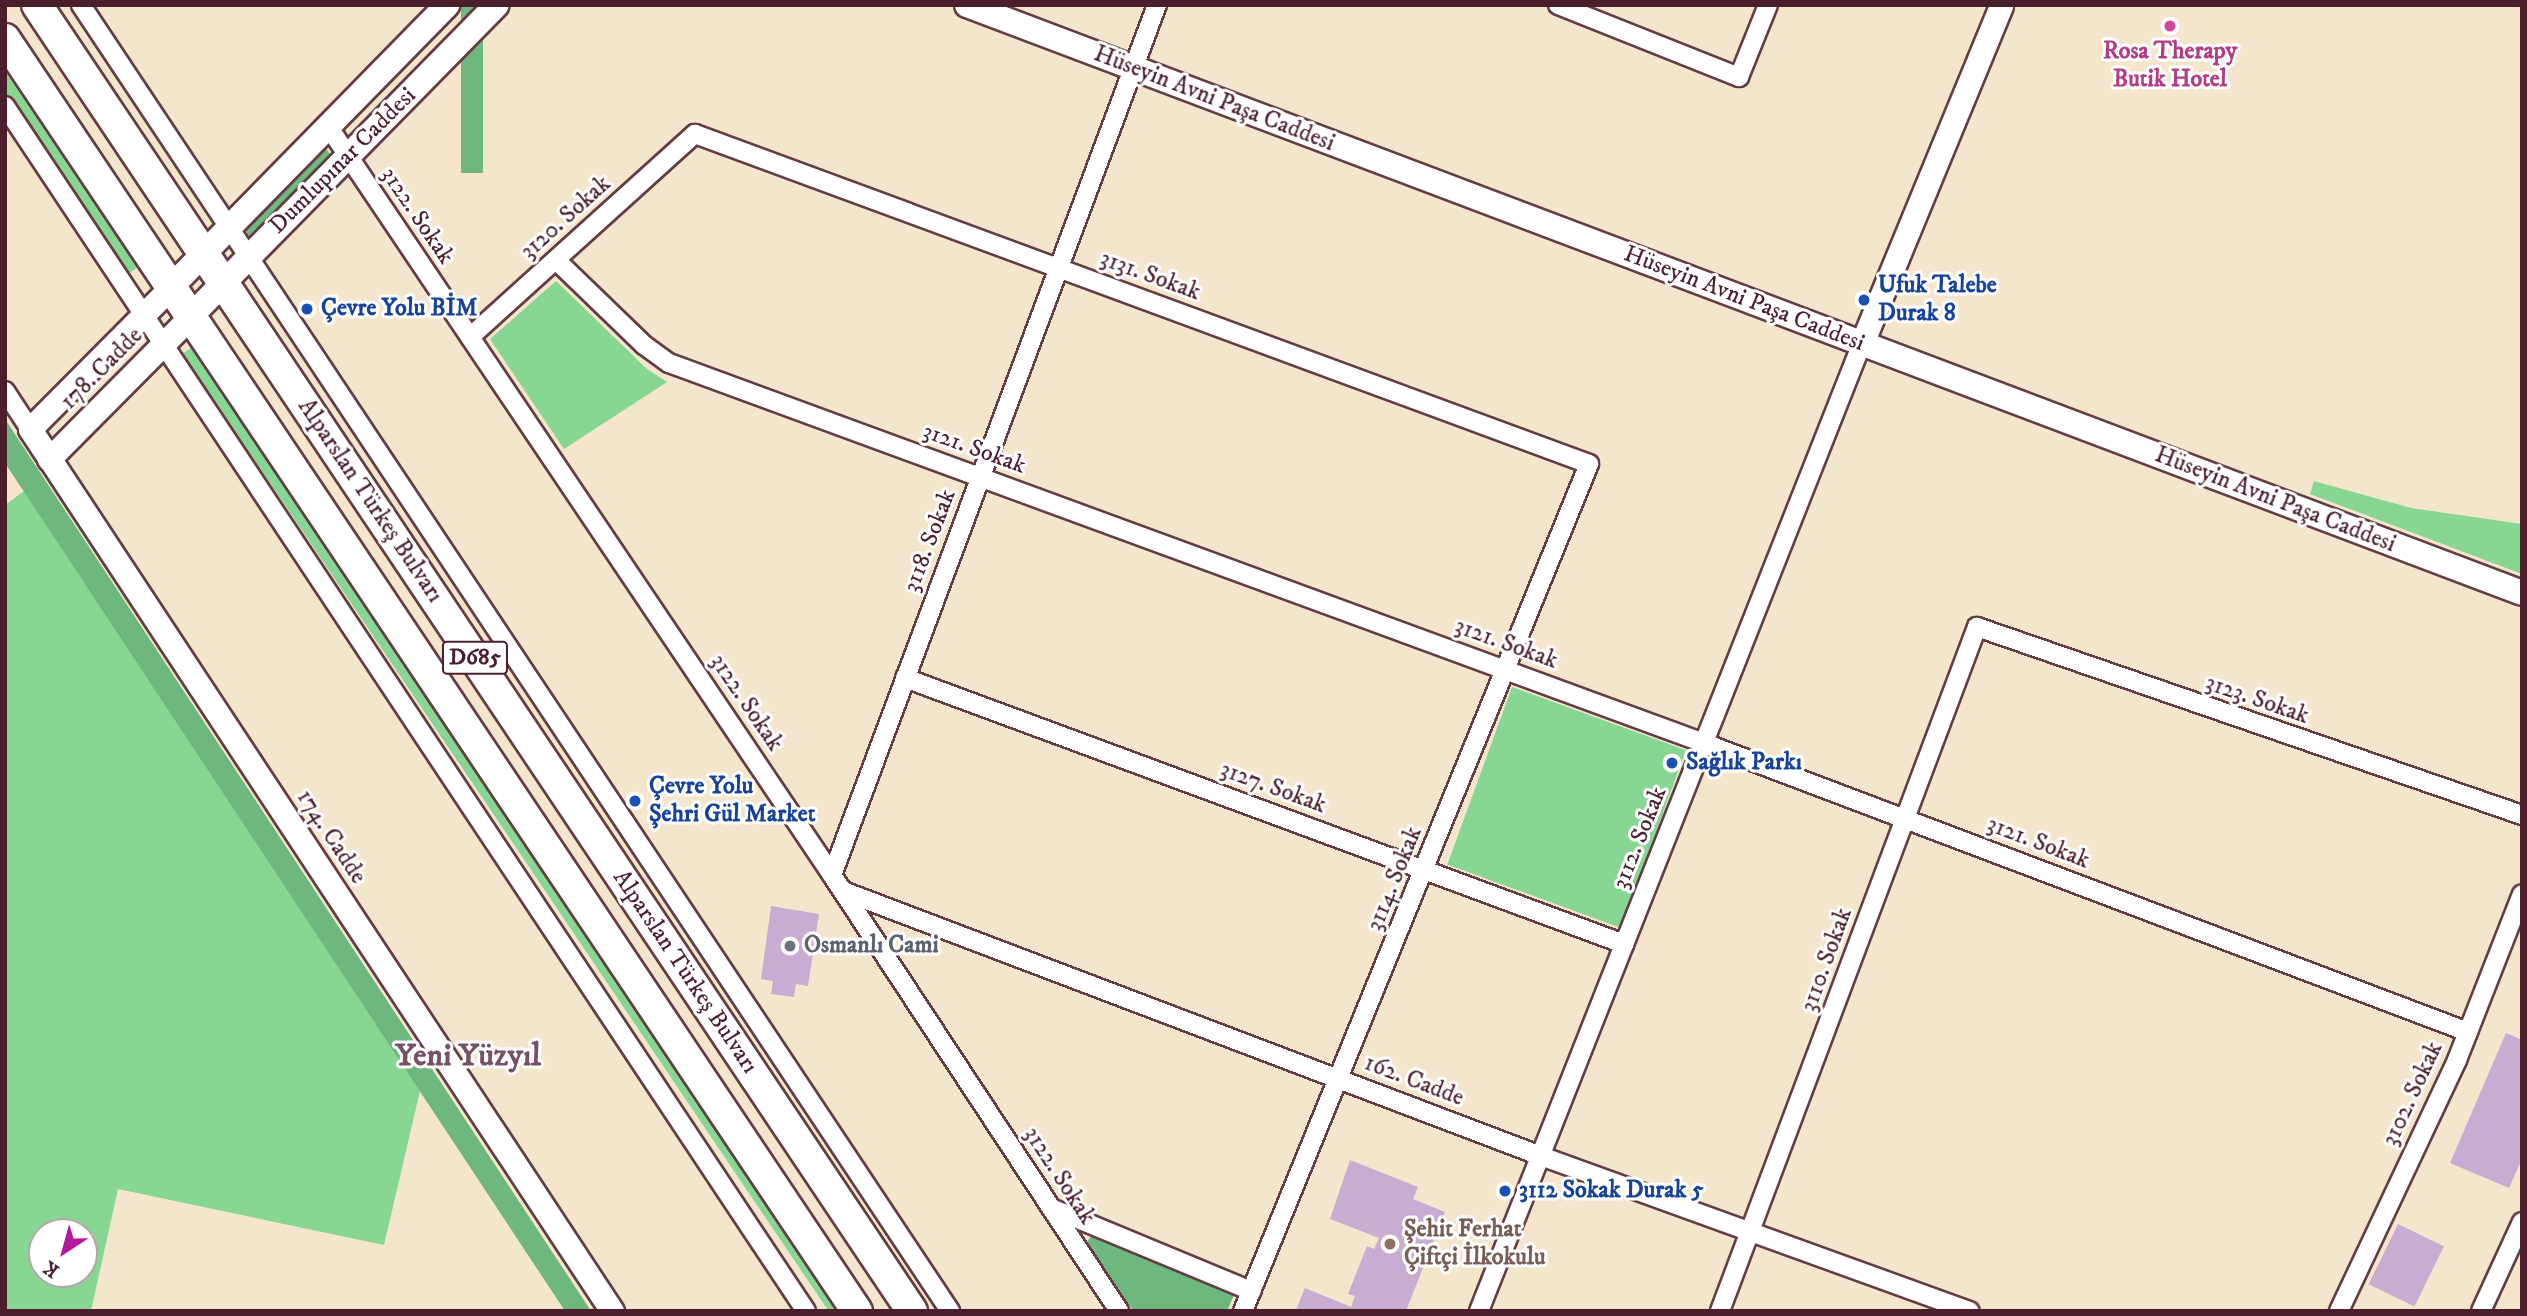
<!DOCTYPE html>
<meta charset="utf-8">
<style>
body{margin:0}
#map{position:relative;width:2527px;height:1316px;overflow:hidden;background:#f4e5cd;font-family:"IM FELL DW Pica",serif}
div>[style]{position:absolute}
.green>*{inset:0;background:#88d694;transform-origin:0 0}
.forest>*{inset:0;background:#6eb77e;transform-origin:0 0}
.building>*{inset:0;background:#c9acd2;transform-origin:0 0}
.roads{filter:drop-shadow(2px 0 #643d43) drop-shadow(-2px 0 #643d43) drop-shadow(0 2px #643d43) drop-shadow(0 -2px #643d43)}
.minor>*{height:18px;margin:-9px;padding:0 9px;transform-origin:9px;border-radius:9px;background:#fff}
.tertiary>*{height:23px;margin:-11.5px;padding:0 11.5px;transform-origin:11.5px;border-radius:11.5px;background:#fff}
.secondary>*{height:24px;margin:-12px;padding:0 12px;transform-origin:12px;border-radius:12px;background:#fff}
.trunk>*{height:30px;margin:-15px;padding:0 15px;transform-origin:15px;border-radius:15px;background:#fff}
.dots>*{width:19px;height:19px;translate:-50% -50%;box-sizing:border-box;border:4px solid #fff;border-radius:50%}
span{translate:-50% -50%;white-space:nowrap;text-align:center;line-height:1.15;-webkit-text-stroke:6px #fff;paint-order:stroke}
.shield-label span{padding:2px 5px;background:#fff;border:2px solid;border-radius:5px;-webkit-text-stroke-width:0}
.shield-label{font-size:23px;color:#4a1f2b;font-weight:700}
.hotel-label{font-size:24px;color:#b23c85;font-weight:700}
.street-label{font-size:24px;color:#4a1f2b}
.transit-label{font-size:24px;color:#164399;font-weight:700}
.left{translate:0 -50%;text-align:left}
.worship-label{font-size:24px;color:#5b616d;font-weight:700}
.education-label{font-size:24px;color:#785e54;font-weight:700}
.district-label{font-size:32px;color:#765065;font-weight:700}
.frame{position:absolute;inset:0;border:7px solid #4a1f2b;pointer-events:none}
.north{position:absolute;left:28px;top:1218px;width:70px;height:70px;box-sizing:border-box;background:#fff;border:2px solid #b7a5aa;border-radius:50%;rotate:216deg;font-size:19px;font-weight:700;line-height:28px;text-align:center;color:#4a1f2b}
.north::after{content:'';display:block;margin:auto;width:24px;height:32px;background:#b5179e;clip-path:polygon(50% 0,100% 100%,50% 72%,0 100%)}
</style>
<div id="map">
<div class="green">
<div style="left:5px;top:71px;width:237px;height:16px;rotate:56deg"></div>
<div style="clip-path:polygon(556px 281px,647px 369px,667px 382px,564px 449px,490px 339px)"></div>
<div style="left:191px;top:348px;width:1158px;height:10px;rotate:56deg"></div>
<div style="clip-path:polygon(2314px 481px,2411px 508px,2522px 524px,2522px 574px,2310px 494px)"></div>
<div style="clip-path:polygon(evenodd,24px 491px,420px 1091px,384px 1245px,118px 1189px,91px 1311px,5px 1311px,5px 505px,24px 491px,84px 1232px,84px 1274px,42px 1274px,42px 1232px,84px 1232px)"></div>
<div style="left:1512px;top:687px;width:185px;height:189px;rotate:20deg"></div>
</div>
<div class="forest">
<div style="left:461px;top:5px;width:22px;height:168px"></div>
<div style="clip-path:polygon(323px 145px,332px 156px,248px 237px,245px 226px)"></div>
<div style="clip-path:polygon(5px 419px,591px 1311px,565px 1311px,5px 463px)"></div>
<div style="clip-path:polygon(1092px 1235px,1234px 1295px,1227px 1311px,1133px 1311px,1087px 1242px)"></div>
</div>
<div class="building">
<div style="clip-path:polygon(771px 906px,819px 914px,808px 986px,796px 984px,794px 997px,771px 994px,773px 981px,761px 979px)"></div>
<div style="clip-path:polygon(2506px 1033px,2522px 1040px,2522px 1159px,2509px 1188px,2450px 1163px)"></div>
<div style="clip-path:polygon(1350px 1160px,1418px 1187px,1413px 1199px,1445px 1212px,1406px 1311px,1291px 1311px,1296px 1310px,1305px 1288px,1351px 1307px,1355px 1296px,1348px 1294px,1367px 1246px,1374px 1249px,1379px 1238px,1330px 1219px)"></div>
<div style="left:2398px;top:1224px;width:51px;height:67px;rotate:26deg"></div>
</div>
<div class="roads">
<div class="minor">
<div style="left:81px;top:5px;width:1569px;rotate:56.36deg"></div>
<div style="left:1558px;top:5px;width:195px;rotate:21.7deg"></div>
<div style="left:1739px;top:77px;width:78px;rotate:-68.1deg"></div>
<div style="left:5px;top:106px;width:1447px;rotate:56.39deg"></div>
<div style="left:328px;top:126px;width:903px;rotate:56.06deg"></div>
<div style="left:832px;top:875px;width:522px;rotate:56.64deg"></div>
<div style="left:556px;top:260px;width:122px;rotate:44deg"></div>
<div style="left:644px;top:345px;width:31px;rotate:36deg"></div>
<div style="left:669px;top:363px;width:1103px;rotate:20.16deg"></div>
<div style="left:1704px;top:743px;width:817px;rotate:20.72deg"></div>
<div style="left:470px;top:337px;width:303px;rotate:-42.1deg"></div>
<div style="left:695px;top:134px;width:953px;rotate:20.26deg"></div>
<div style="left:1589px;top:464px;width:915px;rotate:112.22deg"></div>
<div style="left:5px;top:391px;width:45px;rotate:56.7deg"></div>
<div style="left:905px;top:678px;width:767px;rotate:20.3deg"></div>
<div style="left:832px;top:875px;width:929px;rotate:-69.52deg"></div>
<div style="left:843px;top:891px;width:747px;rotate:20.79deg"></div>
<div style="left:1541px;top:1156px;width:456px;rotate:19.9deg"></div>
<div style="left:1051px;top:1208px;width:217px;rotate:22.5deg"></div>
<div style="left:1479px;top:1311px;width:1041px;rotate:-68.41deg"></div>
<div style="left:1720px;top:1311px;width:731px;rotate:-69.41deg"></div>
<div style="left:1977px;top:627px;width:577px;rotate:19.03deg"></div>
<div style="left:2339px;top:1311px;width:277px;rotate:-64.8deg"></div>
<div style="left:2457px;top:1060px;width:178px;rotate:-68.6deg"></div>
<div style="left:2481px;top:1311px;width:98px;rotate:-65.3deg"></div>
</div>
<div class="tertiary">
<div style="left:171px;top:287px;width:200px;rotate:134.8deg"></div>
<div style="left:30px;top:429px;width:1057px;rotate:56.58deg"></div>
<div style="left:1862px;top:343px;width:365px;rotate:-67.6deg"></div>
<div style="left:49px;top:459px;width:202px;rotate:-45.2deg"></div>
</div>
<div class="secondary">
<div style="left:967px;top:5px;width:1662px;rotate:20.71deg"></div>
<div style="left:171px;top:287px;width:395px;rotate:-45.6deg"></div>
<div style="left:191px;top:316px;width:436px;rotate:-45.5deg"></div>
</div>
<div class="trunk">
<div style="left:37px;top:5px;width:1572px;rotate:56.18deg"></div>
<div style="left:5px;top:39px;width:1531px;rotate:56.19deg"></div>
</div>
</div>
<div class="dots">
<div style="left:2170px;top:26px;background:#d1479c"></div>
<div style="left:1864px;top:300px;background:#1a4fb4"></div>
<div style="left:307px;top:309px;background:#1a4fb4"></div>
<div style="left:1672px;top:763px;background:#1a4fb4"></div>
<div style="left:635px;top:801px;background:#1a4fb4"></div>
<div style="left:790px;top:946px;background:#6b7280"></div>
<div style="left:1505px;top:1191px;background:#1a4fb4"></div>
<div style="left:1390px;top:1244px;background:#8d6e63"></div>
</div>
<div class="shield-label">
<span style="left:475px;top:658px">D685</span>
</div>
<div class="hotel-label">
<span style="left:2170px;top:66px">Rosa Therapy<br>Butik Hotel</span>
</div>
<div class="street-label">
<span style="left:1214px;top:99px;rotate:21deg">Hüseyin Avni Paşa Caddesi</span>
<span style="left:343px;top:161px;rotate:-45deg">Dumlupınar Caddesi</span>
<span style="left:417px;top:216px;rotate:56deg">3122. Sokak</span>
<span style="left:566px;top:218px;rotate:-42deg">3120. Sokak</span>
<span style="left:1150px;top:276px;rotate:20deg">3131. Sokak</span>
<span style="left:1744px;top:299px;rotate:21deg">Hüseyin Avni Paşa Caddesi</span>
<span style="left:102px;top:369px;rotate:-45deg">178. Cadde</span>
<span style="left:974px;top:449px;rotate:20deg">3121. Sokak</span>
<span style="left:2275px;top:500px;rotate:21deg">Hüseyin Avni Paşa Caddesi</span>
<span style="left:370px;top:501px;rotate:56deg">Alparslan Türkeş Bulvarı</span>
<span style="left:930px;top:541px;rotate:-69deg">3118. Sokak</span>
<span style="left:1506px;top:644px;rotate:20deg">3121. Sokak</span>
<span style="left:2257px;top:700px;rotate:19deg">3123. Sokak</span>
<span style="left:746px;top:703px;rotate:56deg">3122. Sokak</span>
<span style="left:1273px;top:788px;rotate:20deg">3127. Sokak</span>
<span style="left:331px;top:837px;rotate:57deg">174. Cadde</span>
<span style="left:1640px;top:838px;rotate:-68deg">3112. Sokak</span>
<span style="left:2038px;top:843px;rotate:21deg">3121. Sokak</span>
<span style="left:1395px;top:879px;rotate:-68deg">3114. Sokak</span>
<span style="left:1827px;top:960px;rotate:-70deg">3110. Sokak</span>
<span style="left:685px;top:972px;rotate:56deg">Alparslan Türkeş Bulvarı</span>
<span style="left:1414px;top:1081px;rotate:21deg">162. Cadde</span>
<span style="left:2413px;top:1094px;rotate:-65deg">3102. Sokak</span>
<span style="left:1059px;top:1176px;rotate:57deg">3122. Sokak</span>
</div>
<div class="transit-label">
<span class="left" style="left:1878px;top:300px">Ufuk Talebe<br>Durak 8</span>
<span class="left" style="left:321px;top:309px">Çevre Yolu BİM</span>
<span class="left" style="left:1686px;top:763px">Sağlık Parkı</span>
<span class="left" style="left:649px;top:801px">Çevre Yolu<br>Şehri Gül Market</span>
<span class="left" style="left:1519px;top:1191px">3112 Sokak Durak 5</span>
</div>
<div class="worship-label">
<span class="left" style="left:804px;top:946px">Osmanlı Cami</span>
</div>
<div class="education-label">
<span class="left" style="left:1404px;top:1244px">Şehit Ferhat<br>Çiftçi İlkokulu</span>
</div>
<div class="district-label">
<span style="left:468px;top:1056px">Yeni Yüzyıl</span>
</div>
<div class="frame"></div>
<div class="north">K</div>
</div>
